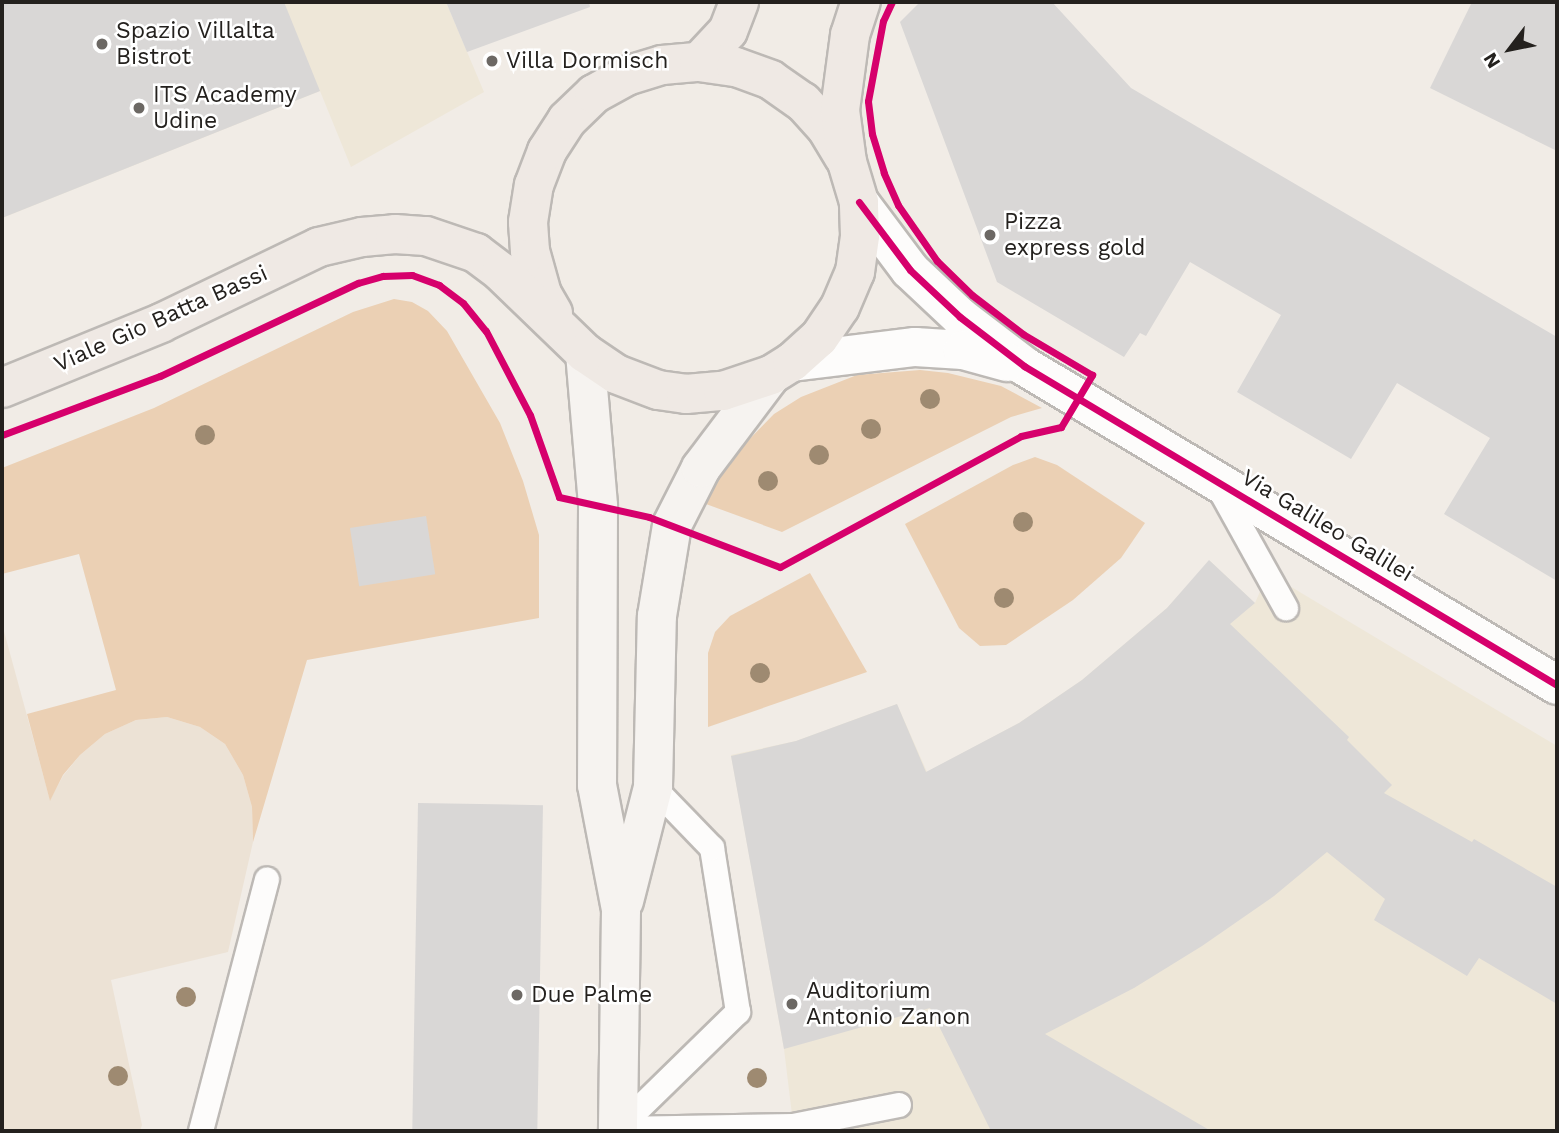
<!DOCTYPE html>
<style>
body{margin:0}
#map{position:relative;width:1559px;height:1133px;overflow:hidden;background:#f1ece6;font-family:"Work Sans",sans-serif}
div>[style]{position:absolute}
.commercial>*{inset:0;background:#ece2d5}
.education>*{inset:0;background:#eee7d8}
.green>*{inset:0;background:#ebd0b4}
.building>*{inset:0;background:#d9d7d6;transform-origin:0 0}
.roads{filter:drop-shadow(2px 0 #bdb9b5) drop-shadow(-2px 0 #bdb9b5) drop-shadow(0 2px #bdb9b5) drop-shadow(0 -2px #bdb9b5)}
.lane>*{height:24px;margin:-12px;padding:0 12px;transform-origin:12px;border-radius:12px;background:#fdfcfb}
.street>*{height:38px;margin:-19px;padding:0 19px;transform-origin:19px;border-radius:19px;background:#fdfcfb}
.secondary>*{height:38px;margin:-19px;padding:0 19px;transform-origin:19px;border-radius:19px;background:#f6f3f0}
.primary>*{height:38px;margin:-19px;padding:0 19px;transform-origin:19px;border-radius:19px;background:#efe9e4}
.cycleway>*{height:7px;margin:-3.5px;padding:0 3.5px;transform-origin:3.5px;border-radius:3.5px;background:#d6006c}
.trees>*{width:20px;height:20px;margin:-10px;border-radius:50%;background:#9e8a71}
.dots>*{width:19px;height:19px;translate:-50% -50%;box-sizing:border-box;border:4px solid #fff;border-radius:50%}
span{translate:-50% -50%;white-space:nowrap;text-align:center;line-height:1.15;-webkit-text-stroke:5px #fff;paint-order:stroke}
.poi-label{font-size:23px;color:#24211e}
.left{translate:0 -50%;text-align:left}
.street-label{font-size:23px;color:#24211e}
.frame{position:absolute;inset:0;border:4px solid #24211e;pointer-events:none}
.north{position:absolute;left:1475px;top:14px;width:70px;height:70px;-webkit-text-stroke:5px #fff;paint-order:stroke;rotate:238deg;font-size:19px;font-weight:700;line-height:28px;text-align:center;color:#24211e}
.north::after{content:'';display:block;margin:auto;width:24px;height:32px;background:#24211e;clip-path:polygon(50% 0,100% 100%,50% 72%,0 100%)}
</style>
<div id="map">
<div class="commercial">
<div style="clip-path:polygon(2px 624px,50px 800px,63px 776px,80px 755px,105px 734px,136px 720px,167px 717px,200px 727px,225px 744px,243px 775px,252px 807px,253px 842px,228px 952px,111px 980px,142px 1125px,140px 1131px,2px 1131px)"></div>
</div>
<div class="education">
<div style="clip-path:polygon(2px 2px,446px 2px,484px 92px,351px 167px,320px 91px,2px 218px)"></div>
<div style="clip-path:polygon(1210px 561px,1255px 603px,1268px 573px,1557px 746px,1557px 1131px,794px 1131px,784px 1049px,731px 755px,796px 741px,897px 704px,927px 772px,1019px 723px,1082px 680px,1167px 608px)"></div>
</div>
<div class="green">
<div style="clip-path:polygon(394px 299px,412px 302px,428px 311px,447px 331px,500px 423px,523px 481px,539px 535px,539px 618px,307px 660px,253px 842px,252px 807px,243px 775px,225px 744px,200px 727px,167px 717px,136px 720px,105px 734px,80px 755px,63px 775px,50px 801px,27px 714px,116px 690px,79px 554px,2px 574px,2px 468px,154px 408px,353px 312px)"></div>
<div style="clip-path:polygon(920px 370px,948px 373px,1001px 386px,1042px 408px,1011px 417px,782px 532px,706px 504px,726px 463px,774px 414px,801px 397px,857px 375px)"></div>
<div style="clip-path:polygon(1035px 457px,1057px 465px,1145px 523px,1121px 558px,1073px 600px,1006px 645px,980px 646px,959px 628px,905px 524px,1013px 465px)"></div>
<div style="clip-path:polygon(810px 573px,867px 672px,708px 727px,708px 653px,715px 632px,730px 616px)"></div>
</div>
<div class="building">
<div style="clip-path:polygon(2px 2px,284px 2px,320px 91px,2px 218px)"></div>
<div style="clip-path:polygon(446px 2px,589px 2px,590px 7px,467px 52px)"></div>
<div style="clip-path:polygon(920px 2px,1052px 2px,1131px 88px,1557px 337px,1557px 581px,1444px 514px,1490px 438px,1397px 383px,1351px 459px,1237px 392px,1281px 315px,1190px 262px,1146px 336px,1140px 333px,1124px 357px,997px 282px,900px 22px)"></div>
<div style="clip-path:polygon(1472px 2px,1557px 2px,1557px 151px,1430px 88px)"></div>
<div style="left:426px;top:516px;width:59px;height:77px;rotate:81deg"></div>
<div style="clip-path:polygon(1209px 560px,1255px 603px,1230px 624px,1349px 737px,1347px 740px,1392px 785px,1384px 793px,1472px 842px,1474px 839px,1557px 887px,1557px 1004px,1479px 958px,1467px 976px,1374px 920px,1385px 899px,1327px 852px,1274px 896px,1202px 946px,1134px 988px,1045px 1034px,1211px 1131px,991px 1131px,930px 1008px,784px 1049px,731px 756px,796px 741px,897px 704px,926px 772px,1019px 723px,1082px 680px,1167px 608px)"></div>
<div style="left:418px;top:803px;width:125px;height:328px;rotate:1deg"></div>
</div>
<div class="roads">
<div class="lane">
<div style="left:1218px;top:486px;width:140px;rotate:60.9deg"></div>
<div style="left:618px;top:1129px;width:168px;rotate:-44.3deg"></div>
<div style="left:738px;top:1012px;width:166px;rotate:-99deg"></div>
<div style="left:712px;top:848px;width:85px;rotate:-134deg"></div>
<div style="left:618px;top:1129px;width:175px;rotate:-1deg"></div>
<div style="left:793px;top:1126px;width:108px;rotate:-11.2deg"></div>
<div style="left:201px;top:1131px;width:260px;rotate:-75.3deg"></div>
</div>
<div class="street">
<div style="left:859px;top:202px;width:85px;rotate:53.1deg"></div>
<div style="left:910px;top:270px;width:69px;rotate:43.2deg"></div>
<div style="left:960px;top:317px;width:81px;rotate:37.4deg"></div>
<div style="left:1024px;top:366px;width:621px;rotate:30.9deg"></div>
<div style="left:792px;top:362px;width:124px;rotate:-7deg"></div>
<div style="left:915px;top:347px;width:48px;rotate:3.6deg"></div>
<div style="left:963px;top:350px;width:46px;rotate:15.3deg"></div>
</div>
<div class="secondary">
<div style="left:585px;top:353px;width:154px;rotate:85.1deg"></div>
<div style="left:598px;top:506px;width:279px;rotate:90.2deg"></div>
<div style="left:597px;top:785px;width:127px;rotate:79.1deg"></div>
<div style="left:621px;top:910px;width:221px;rotate:90.8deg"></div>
<div style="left:624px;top:901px;width:118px;rotate:-75.7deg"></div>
<div style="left:653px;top:787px;width:171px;rotate:-88.7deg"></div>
<div style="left:657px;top:616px;width:92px;rotate:-80.6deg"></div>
<div style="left:672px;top:525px;width:64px;rotate:-63deg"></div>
<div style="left:701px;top:468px;width:116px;rotate:-53deg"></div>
</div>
<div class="primary">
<div style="left:699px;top:62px;width:42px;rotate:-46.9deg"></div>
<div style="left:728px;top:31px;width:31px;rotate:-69deg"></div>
<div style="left:553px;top:313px;width:22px;rotate:-120deg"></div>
<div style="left:542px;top:294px;width:45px;rotate:-105.6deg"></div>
<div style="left:530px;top:251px;width:29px;rotate:-94deg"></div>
<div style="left:528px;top:222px;width:37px;rotate:-81deg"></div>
<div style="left:534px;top:185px;width:36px;rotate:-69deg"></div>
<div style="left:547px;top:151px;width:37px;rotate:-57deg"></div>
<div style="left:567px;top:120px;width:37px;rotate:-44deg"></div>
<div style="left:594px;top:94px;width:37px;rotate:-29deg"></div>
<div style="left:626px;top:76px;width:38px;rotate:-17deg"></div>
<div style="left:662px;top:65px;width:37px;rotate:-5deg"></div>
<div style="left:699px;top:62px;width:37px;rotate:8deg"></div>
<div style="left:736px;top:67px;width:37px;rotate:20deg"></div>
<div style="left:771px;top:80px;width:39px;rotate:35deg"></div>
<div style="left:803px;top:102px;width:36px;rotate:48deg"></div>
<div style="left:827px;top:129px;width:33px;rotate:59deg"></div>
<div style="left:2px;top:388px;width:172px;rotate:-22.2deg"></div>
<div style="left:161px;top:323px;width:175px;rotate:-25.7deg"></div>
<div style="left:319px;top:247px;width:44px;rotate:-13.1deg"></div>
<div style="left:362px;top:237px;width:33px;rotate:-5deg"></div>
<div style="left:395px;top:234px;width:31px;rotate:4deg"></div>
<div style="left:426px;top:236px;width:53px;rotate:18.8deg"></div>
<div style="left:476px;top:253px;width:31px;rotate:37deg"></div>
<div style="left:501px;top:272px;width:117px;rotate:44deg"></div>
<div style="left:585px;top:353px;width:37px;rotate:34deg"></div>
<div style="left:616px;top:374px;width:45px;rotate:20.9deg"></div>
<div style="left:658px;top:390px;width:28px;rotate:8deg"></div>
<div style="left:686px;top:394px;width:37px;rotate:-5deg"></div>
<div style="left:723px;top:391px;width:51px;rotate:-18.4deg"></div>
<div style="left:771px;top:375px;width:25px;rotate:-32deg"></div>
<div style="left:792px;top:362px;width:36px;rotate:-42deg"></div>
<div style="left:819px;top:338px;width:37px;rotate:-56deg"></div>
<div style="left:840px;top:307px;width:38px;rotate:-67deg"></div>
<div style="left:855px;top:272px;width:37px;rotate:-82deg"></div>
<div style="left:860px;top:235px;width:33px;rotate:-92deg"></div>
<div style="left:859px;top:202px;width:42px;rotate:-106.7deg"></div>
<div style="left:847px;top:162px;width:52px;rotate:-97.7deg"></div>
<div style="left:840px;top:110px;width:76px;rotate:-82.4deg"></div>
<div style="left:850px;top:35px;width:35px;rotate:-72deg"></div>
</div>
</div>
<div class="cycleway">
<div style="left:859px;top:202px;width:85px;rotate:53.1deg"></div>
<div style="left:910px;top:270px;width:69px;rotate:43.2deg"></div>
<div style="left:960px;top:317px;width:81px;rotate:37.4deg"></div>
<div style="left:1024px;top:366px;width:621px;rotate:30.9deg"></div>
<div style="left:2px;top:435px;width:169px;rotate:-20.5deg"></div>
<div style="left:160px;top:376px;width:219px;rotate:-25.2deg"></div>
<div style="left:358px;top:283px;width:26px;rotate:-16deg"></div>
<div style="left:383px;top:276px;width:29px;rotate:-2deg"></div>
<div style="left:412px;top:275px;width:29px;rotate:20deg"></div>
<div style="left:439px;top:285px;width:30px;rotate:37deg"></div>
<div style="left:463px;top:303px;width:36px;rotate:51deg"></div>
<div style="left:486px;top:331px;width:95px;rotate:62.4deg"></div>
<div style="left:530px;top:415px;width:87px;rotate:70.5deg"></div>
<div style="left:559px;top:497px;width:92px;rotate:12.5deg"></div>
<div style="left:649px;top:517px;width:140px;rotate:20.9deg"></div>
<div style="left:780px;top:567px;width:274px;rotate:-28.5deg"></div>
<div style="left:1021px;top:436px;width:41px;rotate:-12.7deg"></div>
<div style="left:1061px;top:427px;width:61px;rotate:-59.2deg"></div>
<div style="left:1092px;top:375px;width:80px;rotate:-149.3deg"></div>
<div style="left:1023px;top:334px;width:64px;rotate:-142.6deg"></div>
<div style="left:972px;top:295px;width:49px;rotate:-135.8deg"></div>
<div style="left:937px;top:261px;width:68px;rotate:-124.9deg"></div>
<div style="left:898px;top:205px;width:35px;rotate:-114deg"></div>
<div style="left:884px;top:173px;width:41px;rotate:-107.1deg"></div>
<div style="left:872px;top:134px;width:33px;rotate:-97deg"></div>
<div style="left:868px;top:101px;width:81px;rotate:-79.4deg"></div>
<div style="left:883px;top:21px;width:21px;rotate:-65deg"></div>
</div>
<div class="trees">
<div style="left:930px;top:399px"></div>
<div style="left:871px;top:429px"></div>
<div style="left:205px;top:435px"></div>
<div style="left:819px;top:455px"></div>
<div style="left:768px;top:481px"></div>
<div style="left:1023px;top:522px"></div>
<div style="left:1004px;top:598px"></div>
<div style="left:760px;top:673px"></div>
<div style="left:186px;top:997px"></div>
<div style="left:118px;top:1076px"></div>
<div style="left:757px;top:1078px"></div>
</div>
<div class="dots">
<div style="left:102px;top:44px;background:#6c6864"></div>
<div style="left:492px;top:61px;background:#6c6864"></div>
<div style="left:139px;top:108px;background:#6c6864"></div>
<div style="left:990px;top:235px;background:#6c6864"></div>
<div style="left:517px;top:995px;background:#6c6864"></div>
<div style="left:792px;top:1004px;background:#6c6864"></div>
</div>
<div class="poi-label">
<span class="left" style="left:116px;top:44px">Spazio Villalta<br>Bistrot</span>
<span class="left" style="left:506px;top:61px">Villa Dormisch</span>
<span class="left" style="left:153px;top:108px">ITS Academy<br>Udine</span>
<span class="left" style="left:1004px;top:235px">Pizza<br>express gold</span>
<span class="left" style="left:806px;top:1004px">Auditorium<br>Antonio Zanon</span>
<span class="left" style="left:531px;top:995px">Due Palme</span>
</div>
<div class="street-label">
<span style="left:161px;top:319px;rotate:-24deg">Viale Gio Batta Bassi</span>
<span style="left:1327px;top:526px;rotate:31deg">Via Galileo Galilei</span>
</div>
<div class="frame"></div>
<div class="north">N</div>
</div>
